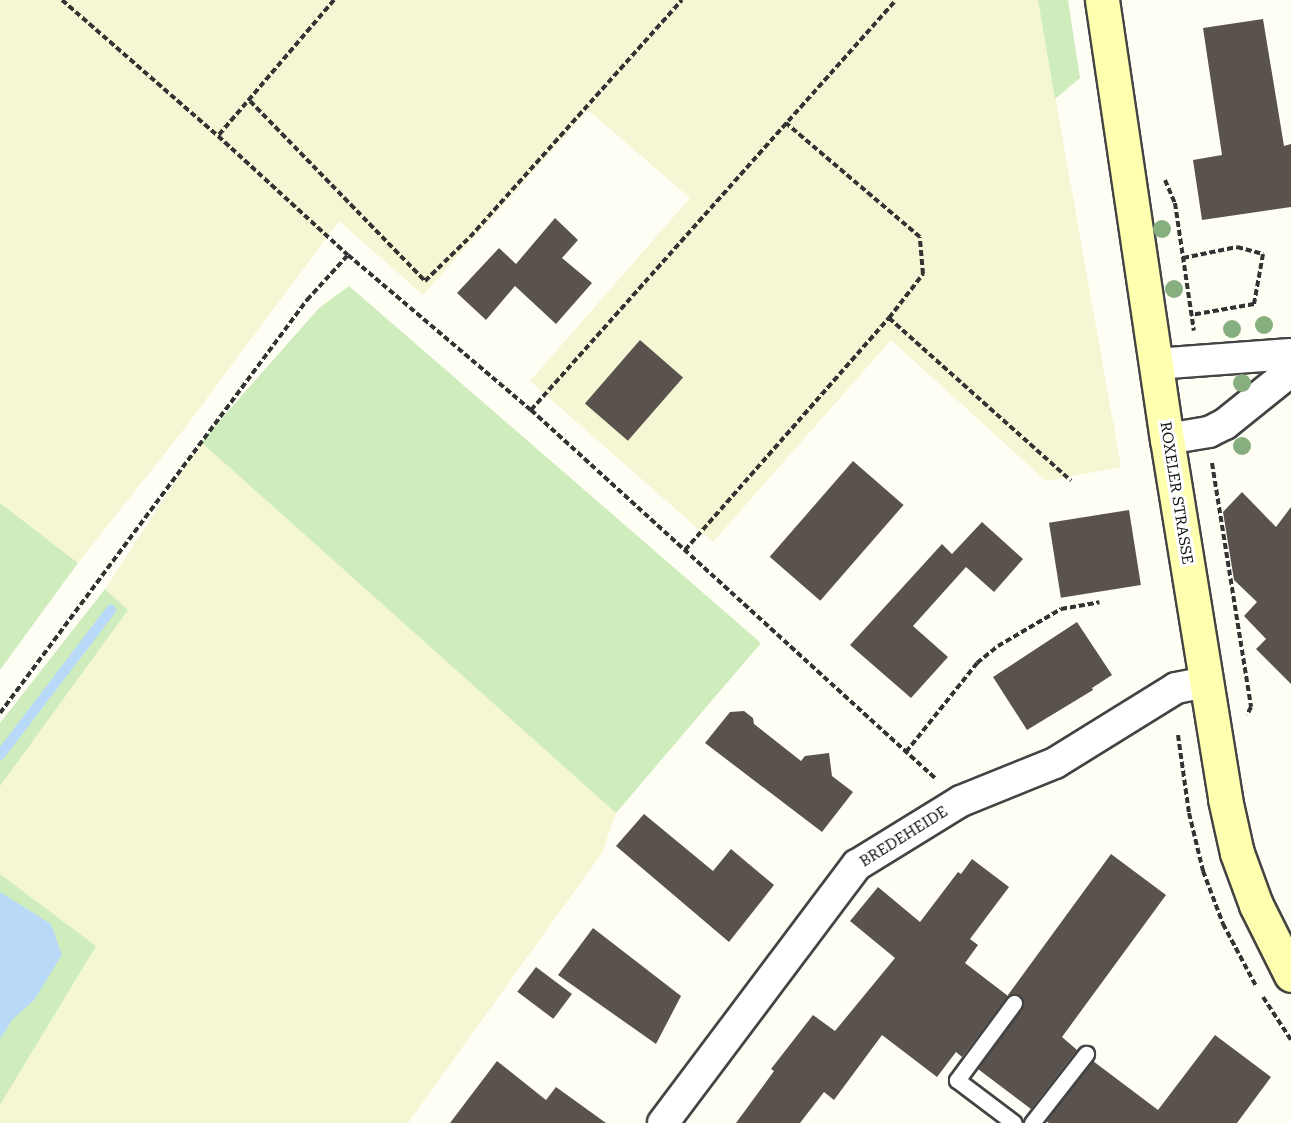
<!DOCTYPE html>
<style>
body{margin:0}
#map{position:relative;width:1291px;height:1123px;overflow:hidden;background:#fffef5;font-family:"Roboto Serif",serif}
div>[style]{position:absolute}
.farmland>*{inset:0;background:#f5f6d3}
.green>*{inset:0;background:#cfecbc}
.water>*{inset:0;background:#b8d9f8}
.stream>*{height:10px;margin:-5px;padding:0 5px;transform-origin:5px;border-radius:5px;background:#b8d9f8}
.building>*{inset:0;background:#5a534d;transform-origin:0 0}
.path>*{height:4px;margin-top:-2px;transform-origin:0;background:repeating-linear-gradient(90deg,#333 0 6px,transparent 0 9px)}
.roads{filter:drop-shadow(2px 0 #444) drop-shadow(-2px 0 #444) drop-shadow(0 2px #444) drop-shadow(0 -2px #444)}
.service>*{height:15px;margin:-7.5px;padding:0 7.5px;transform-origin:7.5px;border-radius:7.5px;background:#fff}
.minor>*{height:30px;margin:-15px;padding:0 15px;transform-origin:15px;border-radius:15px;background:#fff}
.secondary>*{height:33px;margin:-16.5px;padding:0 16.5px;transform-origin:16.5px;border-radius:16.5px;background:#ffffb0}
.trees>*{width:18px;height:18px;margin:-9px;border-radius:50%;background:#87ae7f}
span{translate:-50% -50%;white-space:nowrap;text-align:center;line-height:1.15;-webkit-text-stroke:6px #fff;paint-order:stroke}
.street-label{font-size:15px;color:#111}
</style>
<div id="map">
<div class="farmland">
<div style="clip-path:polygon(0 0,1038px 0,1121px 467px,1046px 481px,891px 340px,713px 542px,530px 381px,690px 198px,588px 110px,423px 295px,339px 221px,185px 428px,78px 563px,0 503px)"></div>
<div style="clip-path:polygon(201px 442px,616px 813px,602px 853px,408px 1123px,0 1123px,0 1105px,96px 946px,0 874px,0 784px,128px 610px,105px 589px)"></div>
</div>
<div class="green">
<div style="clip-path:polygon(1038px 0,1068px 0,1080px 78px,1055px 99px)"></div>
<div style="clip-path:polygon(349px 286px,761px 643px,616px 813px,201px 442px,319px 308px)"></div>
<div style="clip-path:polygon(0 503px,78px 563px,0 670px)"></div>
<div style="clip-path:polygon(105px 589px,128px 610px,0 786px,0 723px)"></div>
<div style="clip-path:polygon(0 874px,96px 946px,0 1105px)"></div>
</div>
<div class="water">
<div style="clip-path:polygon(0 892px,51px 924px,62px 955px,34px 1000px,12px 1020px,0 1039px)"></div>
</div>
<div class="stream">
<div style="left:0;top:755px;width:183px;rotate:-52.6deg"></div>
</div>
<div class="building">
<div style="clip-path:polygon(1263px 19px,1284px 146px,1291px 144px,1291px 207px,1202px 220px,1193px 160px,1222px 155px,1203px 28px)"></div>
<div style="clip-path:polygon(555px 218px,578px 240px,562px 258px,592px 283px,556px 324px,515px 286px,486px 320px,457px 293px,499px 248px,516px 264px)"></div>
<div style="left:640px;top:340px;width:57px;height:84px;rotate:41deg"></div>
<div style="left:853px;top:461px;width:67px;height:127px;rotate:41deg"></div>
<div style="clip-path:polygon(1242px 492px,1276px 527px,1291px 507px,1291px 684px,1256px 649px,1266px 639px,1244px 616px,1257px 602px,1234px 580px,1223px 512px)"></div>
<div style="left:1129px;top:510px;width:76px;height:81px;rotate:81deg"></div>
<div style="clip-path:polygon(982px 522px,1023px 559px,994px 592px,966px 567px,913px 626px,948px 657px,911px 698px,850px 645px,942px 544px,952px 554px)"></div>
<div style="clip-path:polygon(1077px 622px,1112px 675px,1092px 688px,1093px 690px,1027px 730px,993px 677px)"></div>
<div style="clip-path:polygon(744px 711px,753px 718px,754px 724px,801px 761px,805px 756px,829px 753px,832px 776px,853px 792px,822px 832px,705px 743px,730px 712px)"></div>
<div style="clip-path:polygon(644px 814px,713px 871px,731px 849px,774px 885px,729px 942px,616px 846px)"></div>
<div style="clip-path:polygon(1111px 854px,1166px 895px,1062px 1037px,1077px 1050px,1031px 1109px,978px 1069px,1022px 1008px,1023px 1000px,1020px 996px,1008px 995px)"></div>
<div style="clip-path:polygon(972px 859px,1009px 887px,970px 939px,978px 945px,965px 963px,1008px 996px,962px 1057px,956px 1052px,937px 1077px,882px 1035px,834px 1100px,824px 1092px,800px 1123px,736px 1123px,774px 1071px,771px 1069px,813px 1015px,835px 1031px,895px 958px,850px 921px,878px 887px,920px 922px,958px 872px,961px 874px)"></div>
<div style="clip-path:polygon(593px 928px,681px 996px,656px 1044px,558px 975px)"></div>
<div style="left:536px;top:967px;width:45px;height:31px;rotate:37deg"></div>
<div style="clip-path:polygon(1215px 1035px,1271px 1077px,1237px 1123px,1049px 1123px,1046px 1121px,1093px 1061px,1158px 1110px)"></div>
<div style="clip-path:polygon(497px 1061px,546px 1100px,556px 1087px,606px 1123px,450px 1123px)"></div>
</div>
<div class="path">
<div style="left:62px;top:0;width:207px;rotate:41.1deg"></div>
<div style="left:334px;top:0;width:179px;rotate:130.5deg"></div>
<div style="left:218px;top:136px;width:176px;rotate:42.5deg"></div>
<div style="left:250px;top:101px;width:251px;rotate:45.8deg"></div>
<div style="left:425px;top:281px;width:63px;rotate:-44.4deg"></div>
<div style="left:470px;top:237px;width:318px;rotate:-48.2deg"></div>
<div style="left:1165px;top:180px;width:25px;rotate:67deg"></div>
<div style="left:1175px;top:203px;width:129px;rotate:81.6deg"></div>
<div style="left:1183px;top:258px;width:55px;rotate:-11.5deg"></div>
<div style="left:1237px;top:247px;width:27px;rotate:15deg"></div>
<div style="left:1263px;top:254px;width:51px;rotate:100.2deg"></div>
<div style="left:1254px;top:304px;width:64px;rotate:170.1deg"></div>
<div style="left:889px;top:318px;width:244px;rotate:41.8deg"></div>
<div style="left:531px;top:410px;width:549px;rotate:-48.32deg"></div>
<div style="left:1212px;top:463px;width:247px;rotate:80.9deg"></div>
<div style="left:1251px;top:707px;width:9px;rotate:117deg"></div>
<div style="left:685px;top:550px;width:309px;rotate:-48.7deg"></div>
<div style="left:889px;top:318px;width:56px;rotate:-52.3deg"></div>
<div style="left:923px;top:274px;width:37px;rotate:-95deg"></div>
<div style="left:920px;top:237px;width:176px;rotate:-139.6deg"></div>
<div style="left:0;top:713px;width:515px;rotate:-53.38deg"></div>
<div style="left:307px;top:300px;width:61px;rotate:-47.7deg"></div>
<div style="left:348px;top:255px;width:240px;rotate:40.3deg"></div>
<div style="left:531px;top:410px;width:548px;rotate:42.34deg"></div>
<div style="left:1178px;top:735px;width:79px;rotate:82deg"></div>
<div style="left:1189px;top:813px;width:60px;rotate:76.4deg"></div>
<div style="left:1203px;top:871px;width:57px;rotate:69.3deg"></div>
<div style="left:1223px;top:924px;width:70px;rotate:62deg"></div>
<div style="left:906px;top:752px;width:114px;rotate:-51.4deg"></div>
<div style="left:977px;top:663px;width:27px;rotate:-39deg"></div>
<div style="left:998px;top:646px;width:73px;rotate:-30.4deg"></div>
<div style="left:1061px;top:609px;width:39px;rotate:-10deg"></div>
<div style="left:1263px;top:997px;width:51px;rotate:56.9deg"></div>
</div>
<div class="roads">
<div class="service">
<div style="left:1014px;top:1003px;width:96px;rotate:126.5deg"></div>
<div style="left:957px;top:1080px;width:71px;rotate:37deg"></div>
<div style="left:1032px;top:1123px;width:88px;rotate:-52deg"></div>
</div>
<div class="minor">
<div style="left:1155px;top:364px;width:136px;rotate:-4.2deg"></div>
<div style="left:1167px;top:439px;width:43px;rotate:-9.5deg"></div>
<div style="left:1209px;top:432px;width:18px;rotate:-27deg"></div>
<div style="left:1225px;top:424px;width:85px;rotate:-38.8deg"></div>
<div style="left:663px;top:1123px;width:323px;rotate:-53.1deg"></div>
<div style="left:857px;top:865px;width:122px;rotate:-31.6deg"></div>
<div style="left:961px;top:801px;width:101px;rotate:-22deg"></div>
<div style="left:1055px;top:763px;width:142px;rotate:-31.8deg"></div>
<div style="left:1176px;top:688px;width:31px;rotate:-11deg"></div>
</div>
<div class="secondary">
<div style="left:1102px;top:0;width:444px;rotate:81.6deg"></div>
<div style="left:1167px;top:439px;width:365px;rotate:80.8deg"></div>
<div style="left:1225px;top:799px;width:55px;rotate:77.5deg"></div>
<div style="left:1237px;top:853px;width:55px;rotate:69.9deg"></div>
<div style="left:1256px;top:905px;width:78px;rotate:63.4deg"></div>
</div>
</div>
<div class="trees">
<div style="left:1162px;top:229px"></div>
<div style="left:1174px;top:289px"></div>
<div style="left:1264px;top:325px"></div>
<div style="left:1232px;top:329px"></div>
<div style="left:1242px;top:383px"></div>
<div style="left:1242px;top:446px"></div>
</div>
<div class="street-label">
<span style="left:1176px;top:493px;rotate:81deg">ROXELER STRASSE</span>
<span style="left:904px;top:837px;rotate:-32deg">BREDEHEIDE</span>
</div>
</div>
